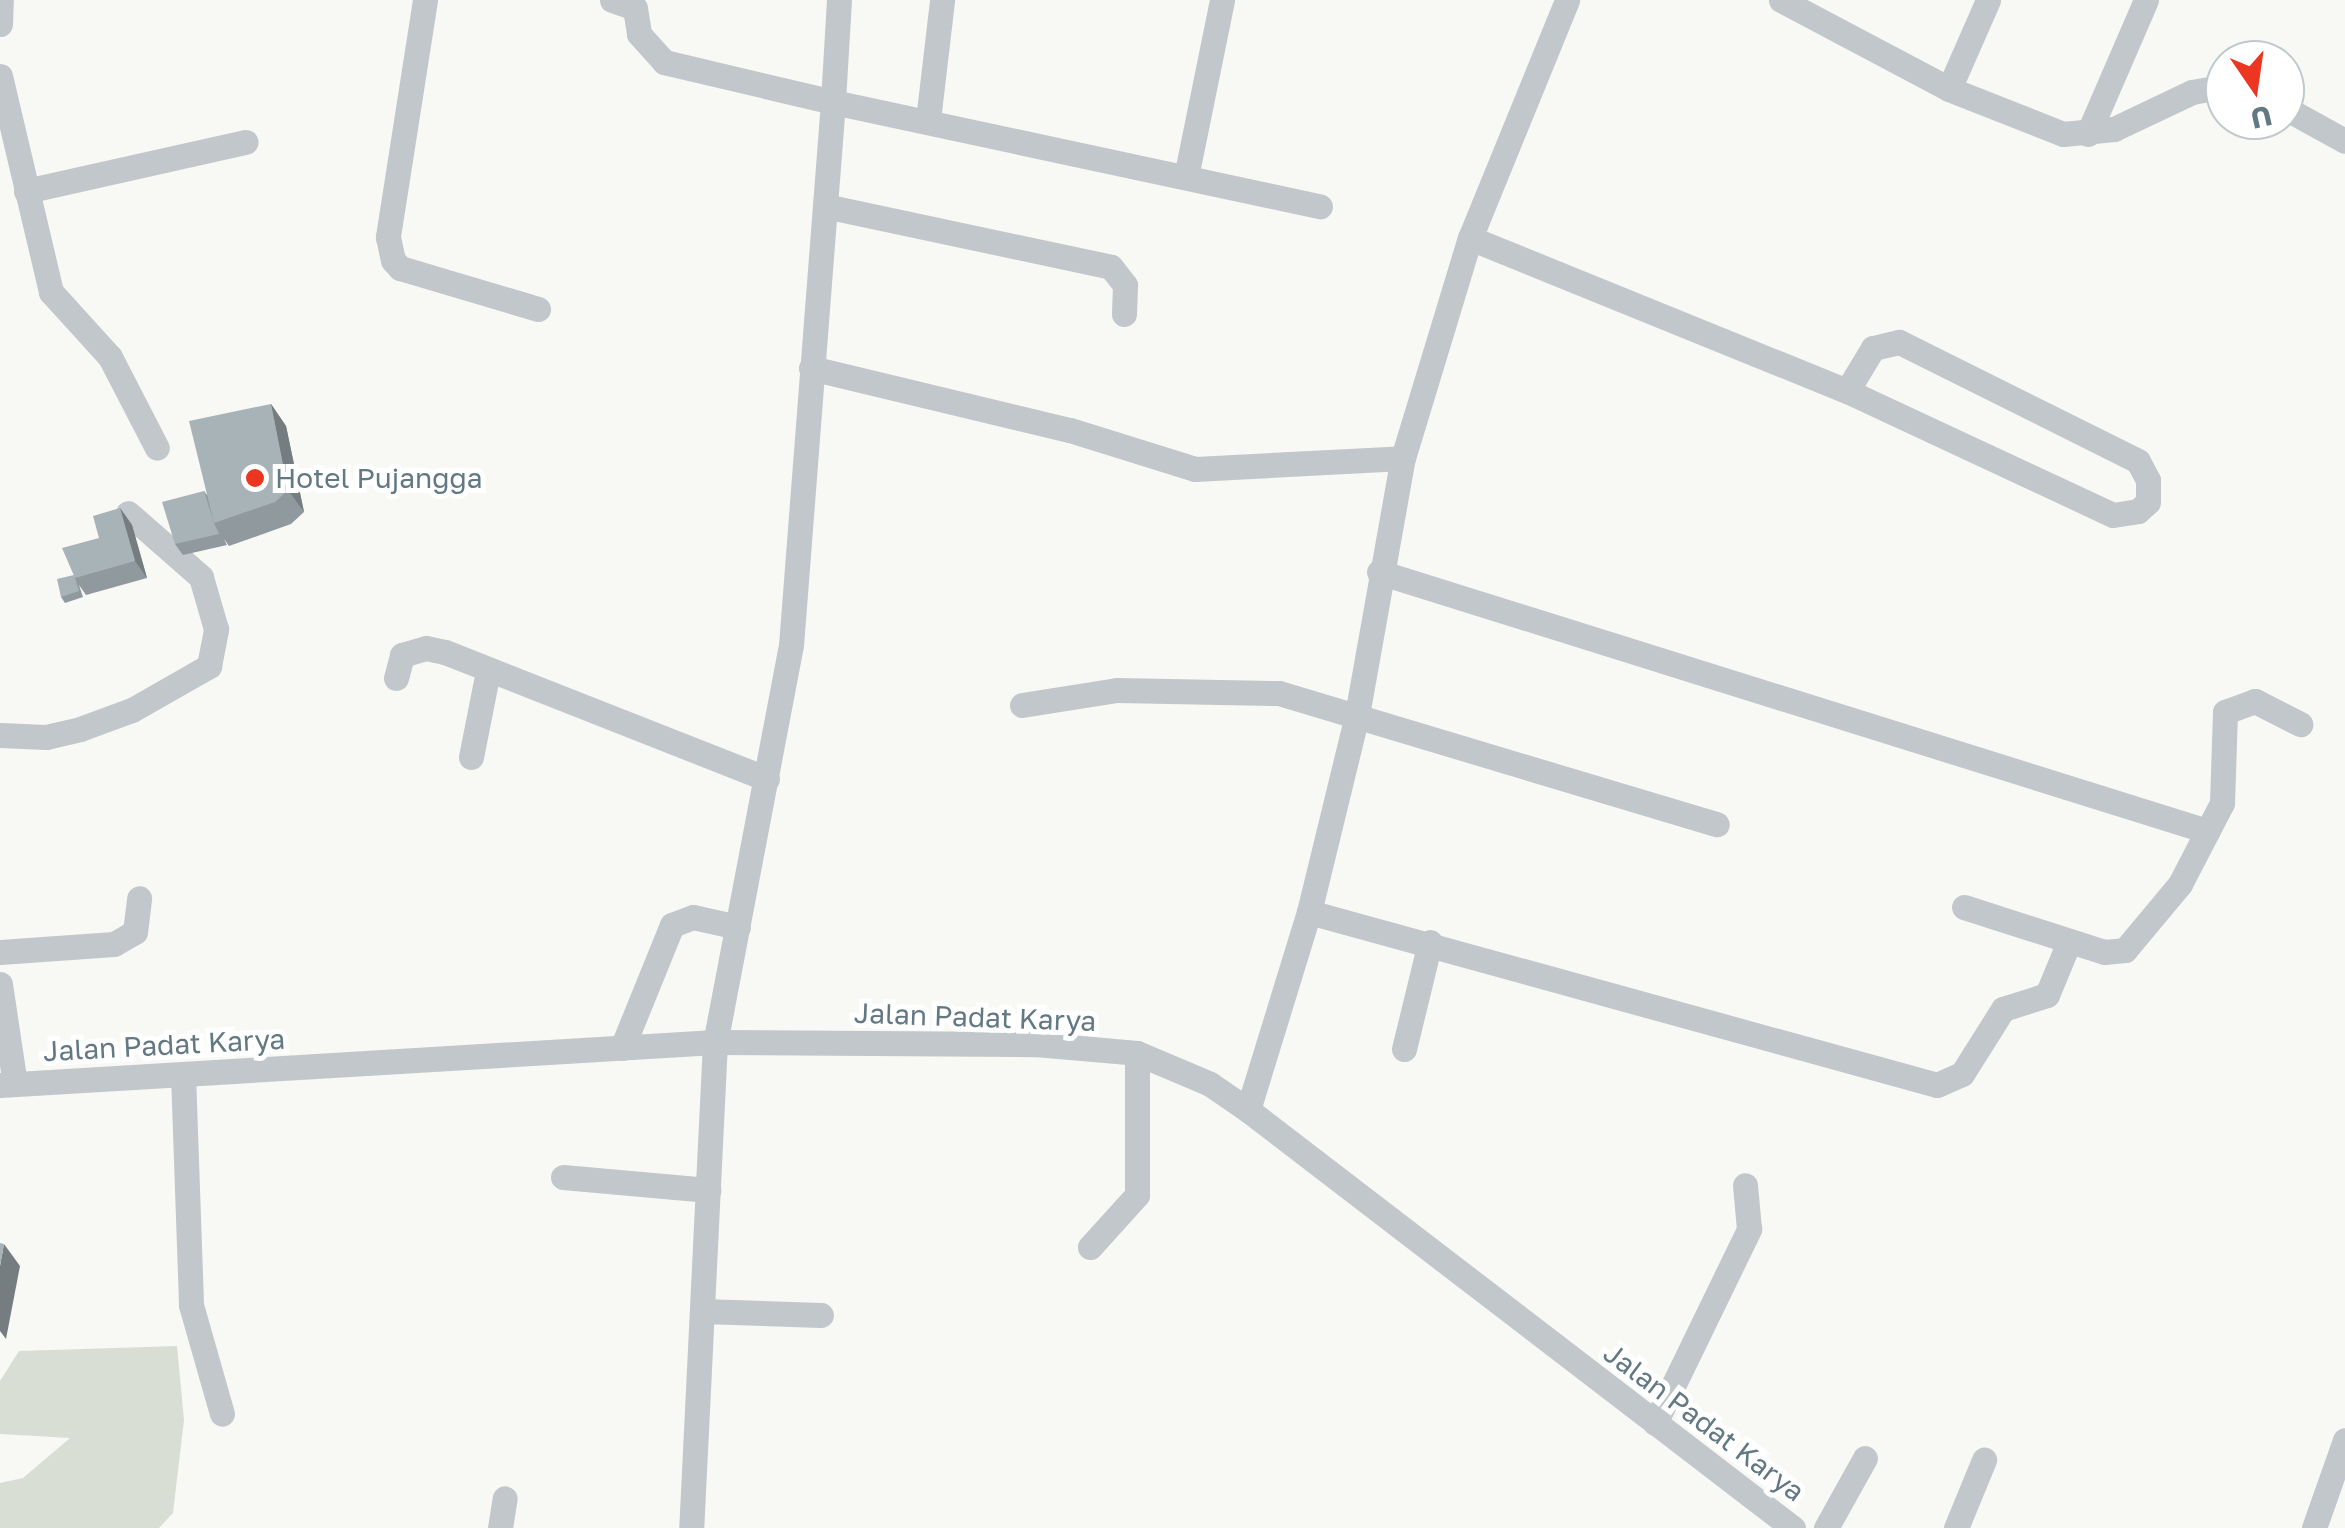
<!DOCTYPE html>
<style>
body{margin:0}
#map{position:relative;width:2345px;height:1528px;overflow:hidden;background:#f8f8f5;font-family:"Golos Text",sans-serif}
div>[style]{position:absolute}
.green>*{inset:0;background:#d9ded4}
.minor>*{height:25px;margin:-12.5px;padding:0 12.5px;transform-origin:12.5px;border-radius:12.5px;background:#c1c7ca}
.wall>*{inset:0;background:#909a9e}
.shaded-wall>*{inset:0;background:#767d81}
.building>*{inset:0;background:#a8b3b8}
.dots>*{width:28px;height:28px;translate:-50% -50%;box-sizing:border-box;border:5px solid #fff;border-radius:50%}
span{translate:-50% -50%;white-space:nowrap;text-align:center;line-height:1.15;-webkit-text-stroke:10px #fff;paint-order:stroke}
.poi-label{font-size:28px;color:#627882}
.left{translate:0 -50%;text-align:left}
.street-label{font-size:28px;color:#627882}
.north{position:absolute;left:2205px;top:40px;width:100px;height:100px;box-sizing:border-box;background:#fff;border:2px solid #c0c9cd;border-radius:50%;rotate:167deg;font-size:28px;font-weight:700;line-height:40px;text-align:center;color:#627882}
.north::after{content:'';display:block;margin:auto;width:35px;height:45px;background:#ed3621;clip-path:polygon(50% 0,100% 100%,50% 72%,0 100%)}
</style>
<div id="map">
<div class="green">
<div style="clip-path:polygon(177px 1346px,184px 1420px,173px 1513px,159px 1528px,0 1528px,0 1483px,23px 1478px,70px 1438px,0 1434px,0 1381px,19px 1351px)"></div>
</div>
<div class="minor">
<div style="left:425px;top:0;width:240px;rotate:98.9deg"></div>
<div style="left:388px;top:237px;width:24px;rotate:78deg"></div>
<div style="left:393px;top:260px;width:11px;rotate:49deg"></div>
<div style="left:400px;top:268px;width:144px;rotate:16.5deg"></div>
<div style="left:612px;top:0;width:24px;rotate:19deg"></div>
<div style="left:635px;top:8px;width:26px;rotate:81deg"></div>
<div style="left:639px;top:34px;width:38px;rotate:48deg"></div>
<div style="left:664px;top:62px;width:174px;rotate:13.3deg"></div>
<div style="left:833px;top:102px;width:545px;rotate:94.42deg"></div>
<div style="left:791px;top:645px;width:404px;rotate:100.8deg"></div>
<div style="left:715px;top:1042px;width:487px;rotate:92.8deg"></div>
<div style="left:839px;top:0;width:102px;rotate:93.4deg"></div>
<div style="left:833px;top:102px;width:498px;rotate:12.1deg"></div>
<div style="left:1781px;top:0;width:190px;rotate:27.9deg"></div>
<div style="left:1949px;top:89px;width:123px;rotate:21.5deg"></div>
<div style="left:2063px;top:134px;width:51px;rotate:-5.6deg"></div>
<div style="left:2114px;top:129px;width:86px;rotate:-25.4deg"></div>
<div style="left:2192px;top:92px;width:34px;rotate:-10deg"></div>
<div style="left:0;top:24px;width:24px;rotate:-88deg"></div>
<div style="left:0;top:76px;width:222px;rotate:76.7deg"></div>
<div style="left:51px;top:292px;width:88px;rotate:47.8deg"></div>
<div style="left:110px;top:357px;width:102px;rotate:62.7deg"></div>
<div style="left:1949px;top:89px;width:97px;rotate:-66.3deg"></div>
<div style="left:2285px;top:108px;width:68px;rotate:28.8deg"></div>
<div style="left:928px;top:120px;width:121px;rotate:-83.3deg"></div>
<div style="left:2088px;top:134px;width:146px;rotate:-66.6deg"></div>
<div style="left:1186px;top:177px;width:181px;rotate:-78.5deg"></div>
<div style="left:26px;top:191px;width:225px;rotate:-12.6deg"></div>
<div style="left:825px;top:206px;width:292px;rotate:12deg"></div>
<div style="left:1111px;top:267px;width:23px;rotate:52deg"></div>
<div style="left:1125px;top:285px;width:29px;rotate:92deg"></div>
<div style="left:1470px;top:238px;width:407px;rotate:22.1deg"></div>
<div style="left:1847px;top:391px;width:293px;rotate:25deg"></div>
<div style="left:2113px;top:515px;width:25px;rotate:-9deg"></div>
<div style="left:2138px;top:511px;width:13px;rotate:-42deg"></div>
<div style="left:2148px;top:502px;width:22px;rotate:-90deg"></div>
<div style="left:2148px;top:480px;width:21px;rotate:-118deg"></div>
<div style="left:2138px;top:461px;width:267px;rotate:-153.5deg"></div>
<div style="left:1899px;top:342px;width:27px;rotate:167deg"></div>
<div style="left:1873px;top:348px;width:50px;rotate:121.2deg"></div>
<div style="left:811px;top:368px;width:266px;rotate:13.5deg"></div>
<div style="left:1070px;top:430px;width:131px;rotate:17.3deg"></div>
<div style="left:1195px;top:469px;width:208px;rotate:-3deg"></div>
<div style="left:1403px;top:458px;width:230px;rotate:-73.1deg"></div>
<div style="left:1470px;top:238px;width:257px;rotate:-67.8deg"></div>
<div style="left:1379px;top:572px;width:868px;rotate:17.37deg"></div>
<div style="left:396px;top:678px;width:24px;rotate:-75deg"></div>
<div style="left:402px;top:655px;width:25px;rotate:-16deg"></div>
<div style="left:426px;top:648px;width:19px;rotate:12deg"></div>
<div style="left:445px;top:652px;width:346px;rotate:21.5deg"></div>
<div style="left:1022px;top:705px;width:96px;rotate:-9deg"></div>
<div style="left:1117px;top:690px;width:162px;rotate:1.1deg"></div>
<div style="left:1279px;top:693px;width:457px;rotate:16.7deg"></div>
<div style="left:0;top:735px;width:46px;rotate:2.5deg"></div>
<div style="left:46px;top:737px;width:35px;rotate:-13deg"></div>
<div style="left:80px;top:729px;width:55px;rotate:-20.1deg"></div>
<div style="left:132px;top:710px;width:89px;rotate:-29.7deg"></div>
<div style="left:209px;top:666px;width:38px;rotate:-79deg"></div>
<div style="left:216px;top:629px;width:54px;rotate:-106.1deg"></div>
<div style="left:201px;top:577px;width:97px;rotate:-138.8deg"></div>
<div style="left:471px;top:757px;width:88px;rotate:-78.8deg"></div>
<div style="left:1964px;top:907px;width:147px;rotate:17.8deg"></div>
<div style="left:2104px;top:952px;width:21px;rotate:-5deg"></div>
<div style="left:2125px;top:950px;width:86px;rotate:-50.2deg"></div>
<div style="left:2180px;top:884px;width:91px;rotate:-62.6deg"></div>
<div style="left:2222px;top:803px;width:91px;rotate:-88.1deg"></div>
<div style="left:2225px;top:712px;width:32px;rotate:-20deg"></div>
<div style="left:2255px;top:701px;width:51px;rotate:27.1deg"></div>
<div style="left:1309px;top:912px;width:651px;rotate:15.4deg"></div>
<div style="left:1937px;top:1085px;width:27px;rotate:-24deg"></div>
<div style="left:1962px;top:1074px;width:77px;rotate:-57.8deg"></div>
<div style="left:2003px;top:1009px;width:46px;rotate:-17.7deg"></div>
<div style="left:2047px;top:995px;width:57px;rotate:-67.5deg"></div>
<div style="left:0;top:952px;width:114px;rotate:-4deg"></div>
<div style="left:114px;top:944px;width:24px;rotate:-30deg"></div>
<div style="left:135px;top:932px;width:34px;rotate:-83deg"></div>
<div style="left:0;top:984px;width:101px;rotate:81.5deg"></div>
<div style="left:622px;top:1048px;width:133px;rotate:-67.9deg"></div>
<div style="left:672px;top:925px;width:22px;rotate:-21deg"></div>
<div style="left:693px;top:917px;width:46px;rotate:12.5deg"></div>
<div style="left:1404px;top:1049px;width:110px;rotate:-76.3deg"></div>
<div style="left:183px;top:1074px;width:231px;rotate:88deg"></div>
<div style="left:191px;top:1305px;width:113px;rotate:74.1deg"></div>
<div style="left:0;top:1085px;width:716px;rotate:-3.44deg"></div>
<div style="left:715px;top:1042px;width:320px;rotate:0.4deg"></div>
<div style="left:1035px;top:1044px;width:102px;rotate:5deg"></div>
<div style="left:1137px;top:1053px;width:79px;rotate:23deg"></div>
<div style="left:1210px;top:1084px;width:46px;rotate:34.4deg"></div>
<div style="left:1248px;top:1110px;width:687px;rotate:37.49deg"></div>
<div style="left:1248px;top:1110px;width:207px;rotate:-72.9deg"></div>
<div style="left:1309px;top:912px;width:203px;rotate:-76.3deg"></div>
<div style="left:1357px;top:715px;width:261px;rotate:-79.9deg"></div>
<div style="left:563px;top:1177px;width:146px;rotate:5.1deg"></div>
<div style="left:1090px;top:1247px;width:70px;rotate:-47.9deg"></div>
<div style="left:1137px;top:1195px;width:142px;rotate:-90deg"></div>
<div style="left:702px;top:1311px;width:119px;rotate:1.9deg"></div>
<div style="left:1655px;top:1423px;width:216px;rotate:-64.1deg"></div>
<div style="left:1749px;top:1229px;width:44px;rotate:-95.2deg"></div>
<div style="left:500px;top:1528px;width:30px;rotate:-81deg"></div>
<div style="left:1826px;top:1528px;width:80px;rotate:-60.9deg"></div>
<div style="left:1956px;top:1528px;width:74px;rotate:-67.6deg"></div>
<div style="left:2314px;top:1528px;width:93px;rotate:-70.6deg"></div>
</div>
<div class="wall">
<div style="clip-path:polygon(271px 404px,286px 426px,304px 512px,291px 524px,229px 546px,224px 539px,227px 545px,183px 555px,175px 544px,204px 491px,207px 495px)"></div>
<div style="clip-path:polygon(120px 508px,132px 525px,147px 578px,86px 595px,79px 585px,83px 597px,65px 603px,61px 597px)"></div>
</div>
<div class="shaded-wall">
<div style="clip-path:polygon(271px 404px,286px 426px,304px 512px,288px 490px)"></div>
<div style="clip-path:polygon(120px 508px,132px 525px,147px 578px,135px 561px)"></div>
<div style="clip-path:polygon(4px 1244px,20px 1266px,6px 1339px,0 1331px,0 1266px)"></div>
</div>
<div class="building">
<div style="clip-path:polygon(271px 404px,288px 490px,275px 502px,214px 523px,189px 421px)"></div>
<div style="clip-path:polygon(204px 491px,214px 523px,219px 534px,175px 544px,162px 502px)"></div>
<div style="clip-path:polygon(120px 508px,135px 561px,75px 578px,62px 548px,99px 538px,93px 516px)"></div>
<div style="clip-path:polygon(74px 575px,79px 591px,61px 597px,57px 579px)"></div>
<div style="clip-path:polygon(0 1243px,4px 1244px,0 1266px)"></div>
</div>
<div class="dots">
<div style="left:255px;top:478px;background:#ed3621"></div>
</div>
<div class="poi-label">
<span class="left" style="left:275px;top:478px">Hotel Pujangga</span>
</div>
<div class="street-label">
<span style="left:975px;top:1017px;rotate:2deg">Jalan Padat Karya</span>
<span style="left:164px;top:1045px;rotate:-3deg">Jalan Padat Karya</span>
<span style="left:1704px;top:1422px;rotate:37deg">Jalan Padat Karya</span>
</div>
<div class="north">U</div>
</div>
